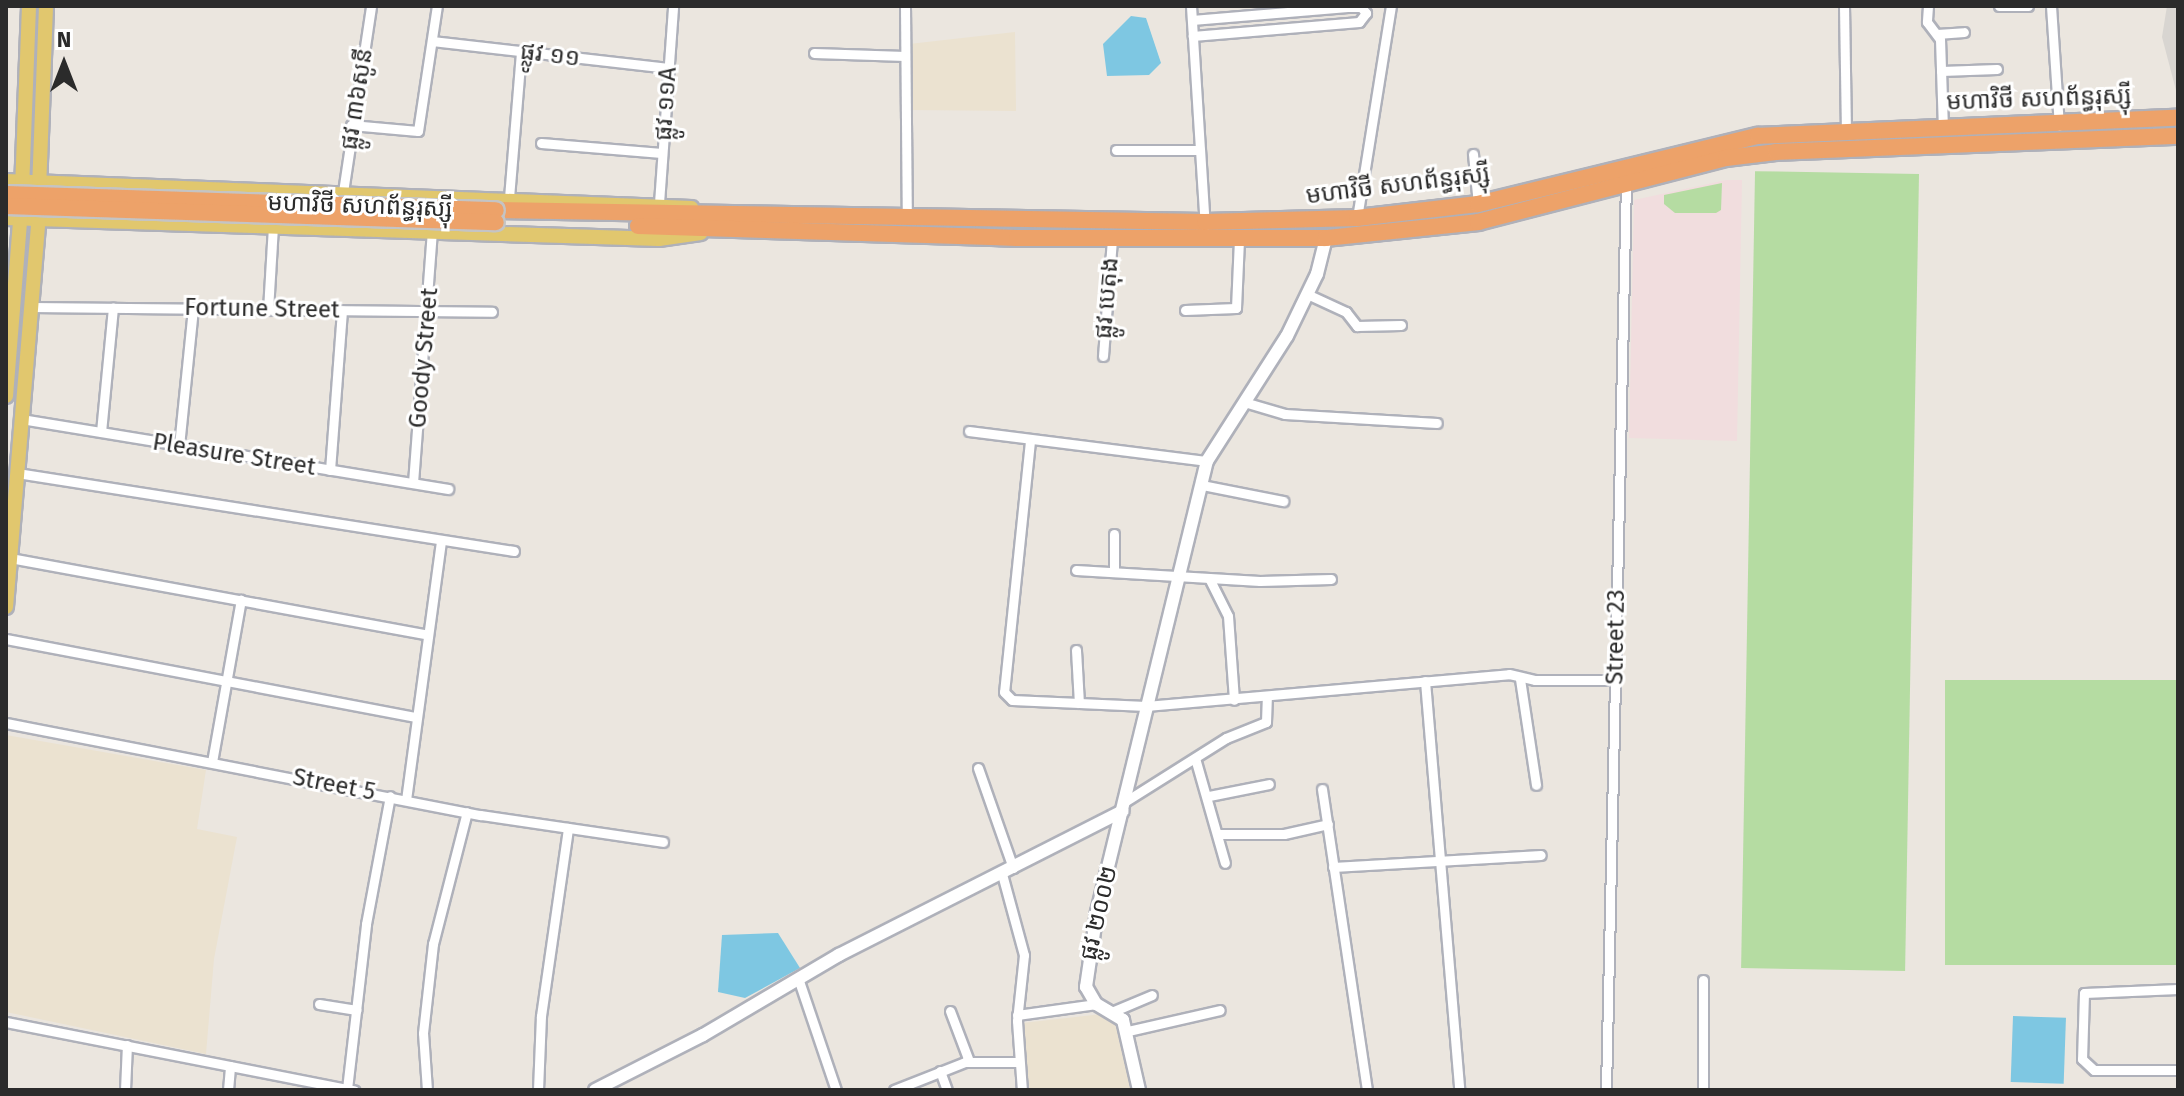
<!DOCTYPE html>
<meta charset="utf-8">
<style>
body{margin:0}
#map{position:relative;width:2184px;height:1096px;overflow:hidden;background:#ebe6df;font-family:"Fira Sans","Noto Sans Khmer",sans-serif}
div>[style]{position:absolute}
.education>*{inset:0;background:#ebe2d0}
.medical>*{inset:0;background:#f1ddde}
.green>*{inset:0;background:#b5dca2;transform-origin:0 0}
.plaza>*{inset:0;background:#d8d5d1}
.water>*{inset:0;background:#7ec7e2;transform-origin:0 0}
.roads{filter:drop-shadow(2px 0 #afb1ba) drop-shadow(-2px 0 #afb1ba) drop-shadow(0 2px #afb1ba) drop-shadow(0 -2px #afb1ba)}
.street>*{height:9px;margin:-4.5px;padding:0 4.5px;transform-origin:4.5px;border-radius:4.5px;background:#fff}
.secondary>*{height:12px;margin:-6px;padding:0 6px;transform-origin:6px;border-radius:6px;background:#fff}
.primary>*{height:14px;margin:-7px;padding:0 7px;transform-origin:7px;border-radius:7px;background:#e1c76e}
.highway>*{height:16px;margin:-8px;padding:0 8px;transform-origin:8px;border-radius:8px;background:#eda269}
.bridges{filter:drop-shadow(2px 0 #c4c4c4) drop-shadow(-2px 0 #c4c4c4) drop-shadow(0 2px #c4c4c4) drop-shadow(0 -2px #c4c4c4)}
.highway-bridge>*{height:16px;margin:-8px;padding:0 8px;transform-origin:8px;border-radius:8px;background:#eda269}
span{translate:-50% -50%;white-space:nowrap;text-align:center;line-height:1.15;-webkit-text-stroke:6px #fff;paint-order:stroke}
.street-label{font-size:24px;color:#2b2b2b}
.frame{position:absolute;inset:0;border:8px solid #2b2b2b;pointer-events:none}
.north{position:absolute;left:24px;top:24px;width:80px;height:80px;-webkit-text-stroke:6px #fff;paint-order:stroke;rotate:0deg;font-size:22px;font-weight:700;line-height:32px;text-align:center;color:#2b2b2b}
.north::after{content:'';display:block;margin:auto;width:28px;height:36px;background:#2b2b2b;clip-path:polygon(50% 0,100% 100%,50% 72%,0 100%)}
</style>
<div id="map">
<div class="education">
<div style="clip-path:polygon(1015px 32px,1016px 111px,909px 110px,909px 44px)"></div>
<div style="clip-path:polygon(6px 735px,206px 770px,197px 829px,237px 837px,214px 959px,206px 1054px,6px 1012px)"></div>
<div style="clip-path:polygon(1111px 1013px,1119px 1022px,1132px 1090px,1027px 1090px,1022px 1023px)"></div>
</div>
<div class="medical">
<div style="clip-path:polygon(1726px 180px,1742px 180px,1737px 441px,1629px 438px,1634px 200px)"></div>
</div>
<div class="green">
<div style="left:1919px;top:174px;width:797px;height:164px;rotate:91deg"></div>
<div style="clip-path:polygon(1722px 183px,1721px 210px,1716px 213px,1675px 213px,1664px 204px,1664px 195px)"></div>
<div style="left:1945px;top:680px;width:233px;height:285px"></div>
</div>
<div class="plaza">
<div style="clip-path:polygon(2167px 6px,2178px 6px,2178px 98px,2162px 37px)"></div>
</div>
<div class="water">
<div style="clip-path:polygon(1131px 16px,1146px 18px,1161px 63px,1149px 75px,1107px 76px,1103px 44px)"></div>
<div style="clip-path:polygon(778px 933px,800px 968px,745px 998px,718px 992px,722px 935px)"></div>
<div style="left:2013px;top:1016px;width:53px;height:66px;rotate:2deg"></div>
</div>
<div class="roads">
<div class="street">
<div style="left:905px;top:6px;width:211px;rotate:89.5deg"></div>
<div style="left:1191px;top:6px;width:220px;rotate:86.4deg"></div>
<div style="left:1844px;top:6px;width:129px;rotate:89.1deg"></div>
<div style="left:1928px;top:6px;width:16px;rotate:94deg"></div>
<div style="left:1927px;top:22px;width:21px;rotate:53deg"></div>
<div style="left:1940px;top:39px;width:91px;rotate:88.1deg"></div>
<div style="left:1999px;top:6px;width:29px"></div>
<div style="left:2051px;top:6px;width:120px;rotate:86.2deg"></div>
<div style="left:1192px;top:20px;width:156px;rotate:-4.8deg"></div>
<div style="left:1347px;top:7px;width:14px"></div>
<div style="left:1361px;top:7px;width:8px;rotate:50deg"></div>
<div style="left:1366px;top:13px;width:11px;rotate:128deg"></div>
<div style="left:1359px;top:22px;width:167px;rotate:175.2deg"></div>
<div style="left:1937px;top:34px;width:27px;rotate:-4deg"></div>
<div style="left:432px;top:41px;width:238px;rotate:6.5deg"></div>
<div style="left:814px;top:53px;width:91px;rotate:1.9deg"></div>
<div style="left:1941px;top:71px;width:56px;rotate:-2deg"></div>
<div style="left:351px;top:125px;width:67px;rotate:5.1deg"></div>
<div style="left:418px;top:131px;width:126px;rotate:-81.4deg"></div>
<div style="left:541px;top:143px;width:121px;rotate:4.7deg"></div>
<div style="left:1116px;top:150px;width:84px"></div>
<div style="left:1473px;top:154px;width:50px;rotate:84.3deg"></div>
<div style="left:343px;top:192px;width:188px;rotate:-81.4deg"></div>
<div style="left:509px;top:198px;width:147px;rotate:-85.3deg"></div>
<div style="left:659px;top:203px;width:197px;rotate:-85.9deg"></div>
<div style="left:1357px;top:218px;width:215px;rotate:-80.9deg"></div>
<div style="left:1307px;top:294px;width:43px;rotate:24.8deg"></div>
<div style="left:1346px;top:312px;width:18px;rotate:52deg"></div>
<div style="left:1357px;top:326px;width:44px;rotate:-1.3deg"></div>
<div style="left:31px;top:307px;width:461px;rotate:0.6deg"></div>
<div style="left:268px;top:310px;width:83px;rotate:-86.6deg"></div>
<div style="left:1185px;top:310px;width:51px;rotate:-2.2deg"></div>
<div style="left:1236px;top:308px;width:68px;rotate:-87.5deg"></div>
<div style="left:1103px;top:356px;width:117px;rotate:-85.6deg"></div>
<div style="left:1244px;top:402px;width:43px;rotate:16.3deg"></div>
<div style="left:1285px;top:414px;width:152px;rotate:3.4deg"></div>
<div style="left:21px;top:419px;width:433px;rotate:9.3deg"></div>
<div style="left:969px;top:431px;width:240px;rotate:7.2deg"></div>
<div style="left:101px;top:432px;width:125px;rotate:-84.5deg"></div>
<div style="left:1030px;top:441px;width:252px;rotate:95.9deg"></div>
<div style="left:1004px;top:692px;width:11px;rotate:45deg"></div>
<div style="left:1012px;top:700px;width:134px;rotate:2.6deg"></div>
<div style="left:1146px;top:706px;width:364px;rotate:-5deg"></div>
<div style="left:1509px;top:674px;width:27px;rotate:13deg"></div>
<div style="left:1535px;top:680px;width:80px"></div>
<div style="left:179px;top:446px;width:138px;rotate:-84.2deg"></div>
<div style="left:330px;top:470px;width:160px;rotate:-85.7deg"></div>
<div style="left:17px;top:473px;width:503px;rotate:8.92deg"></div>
<div style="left:413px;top:483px;width:252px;rotate:-85.7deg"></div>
<div style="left:1202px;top:485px;width:83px;rotate:11.2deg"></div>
<div style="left:10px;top:558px;width:423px;rotate:10.4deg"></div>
<div style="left:1076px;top:570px;width:184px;rotate:3.4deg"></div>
<div style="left:1260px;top:581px;width:71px;rotate:-1.6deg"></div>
<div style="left:1114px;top:572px;width:38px;rotate:-90deg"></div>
<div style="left:1209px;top:578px;width:42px;rotate:63.4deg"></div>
<div style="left:1228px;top:616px;width:84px;rotate:85.9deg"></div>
<div style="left:6px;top:639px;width:416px;rotate:10.8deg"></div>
<div style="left:1076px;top:650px;width:53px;rotate:86.8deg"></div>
<div style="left:1520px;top:679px;width:107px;rotate:81.4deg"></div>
<div style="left:1425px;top:681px;width:410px;rotate:85.2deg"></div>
<div style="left:6px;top:723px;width:484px;rotate:11deg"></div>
<div style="left:481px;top:815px;width:184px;rotate:8.4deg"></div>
<div style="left:1195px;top:758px;width:109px;rotate:74.1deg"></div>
<div style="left:212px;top:762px;width:165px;rotate:-79.9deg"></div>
<div style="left:978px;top:768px;width:106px;rotate:70.7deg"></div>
<div style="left:1322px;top:789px;width:304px;rotate:81.5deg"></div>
<div style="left:1209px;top:796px;width:61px;rotate:-11.3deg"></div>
<div style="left:406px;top:800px;width:260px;rotate:-82.3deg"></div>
<div style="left:1126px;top:801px;width:118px;rotate:-32.2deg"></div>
<div style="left:1226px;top:738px;width:43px;rotate:-21.8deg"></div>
<div style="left:1266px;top:722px;width:24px;rotate:-88deg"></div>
<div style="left:1220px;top:834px;width:64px"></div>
<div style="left:1284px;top:834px;width:45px;rotate:-12.8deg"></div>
<div style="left:1333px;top:867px;width:208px;rotate:-3.3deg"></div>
<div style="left:1002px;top:874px;width:84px;rotate:74.8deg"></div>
<div style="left:1024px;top:955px;width:66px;rotate:96.1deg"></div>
<div style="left:1017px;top:1021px;width:69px;rotate:85.9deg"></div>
<div style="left:798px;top:978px;width:118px;rotate:71.3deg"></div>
<div style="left:2178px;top:989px;width:94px;rotate:177.6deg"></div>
<div style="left:2084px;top:993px;width:66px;rotate:91.7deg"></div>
<div style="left:2082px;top:1059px;width:16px;rotate:43deg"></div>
<div style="left:2094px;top:1070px;width:84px"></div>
<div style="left:319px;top:1004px;width:38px;rotate:9deg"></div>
<div style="left:950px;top:1011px;width:53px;rotate:69.2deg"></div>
<div style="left:1114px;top:1011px;width:41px;rotate:-22.8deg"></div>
<div style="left:1017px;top:1015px;width:80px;rotate:-7.9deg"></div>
<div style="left:6px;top:1022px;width:355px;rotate:11.1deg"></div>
<div style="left:1128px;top:1031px;width:94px;rotate:-12.9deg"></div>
<div style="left:940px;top:1071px;width:20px;rotate:70deg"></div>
<div style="left:347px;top:1089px;width:166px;rotate:-83.4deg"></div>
<div style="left:366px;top:924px;width:130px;rotate:-79.4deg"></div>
<div style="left:125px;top:1090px;width:45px;rotate:-87.5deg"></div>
<div style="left:228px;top:1090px;width:24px;rotate:-85deg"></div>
<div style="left:427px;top:1090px;width:57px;rotate:-94deg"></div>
<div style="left:423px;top:1033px;width:90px;rotate:-83.6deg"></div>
<div style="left:433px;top:944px;width:136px;rotate:-75.6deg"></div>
<div style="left:538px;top:1090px;width:74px;rotate:-87.7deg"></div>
<div style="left:541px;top:1016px;width:190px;rotate:-81.8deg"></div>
<div style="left:894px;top:1090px;width:76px;rotate:-21.5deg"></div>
<div style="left:965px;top:1062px;width:54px"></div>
<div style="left:1606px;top:1090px;width:906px;rotate:-88.74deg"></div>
<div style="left:1703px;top:1090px;width:110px;rotate:-90deg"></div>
</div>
<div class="secondary">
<div style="left:595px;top:1090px;width:121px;rotate:-27deg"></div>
<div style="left:703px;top:1035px;width:158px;rotate:-30.5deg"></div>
<div style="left:839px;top:955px;width:318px;rotate:-26.9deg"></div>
<div style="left:1139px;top:1090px;width:72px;rotate:-102.9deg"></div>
<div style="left:1123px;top:1020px;width:31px;rotate:-149deg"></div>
<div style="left:1096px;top:1004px;width:20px;rotate:-120deg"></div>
<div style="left:1086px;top:987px;width:76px;rotate:-81.7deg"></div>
<div style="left:1097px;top:912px;width:464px;rotate:-76.3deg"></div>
<div style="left:1207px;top:461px;width:148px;rotate:-57.4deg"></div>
<div style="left:1287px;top:336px;width:69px;rotate:-64.2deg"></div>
<div style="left:1317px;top:274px;width:37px;rotate:-76deg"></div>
</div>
<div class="primary">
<div style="left:6px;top:181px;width:686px;rotate:2.26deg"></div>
<div style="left:22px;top:189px;width:183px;rotate:-87.8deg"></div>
<div style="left:39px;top:189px;width:183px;rotate:-87.8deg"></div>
<div style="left:6px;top:218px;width:653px;rotate:1.84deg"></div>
<div style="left:659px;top:239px;width:42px;rotate:-8.1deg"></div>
<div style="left:6px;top:396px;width:187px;rotate:-85.4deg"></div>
<div style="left:6px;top:607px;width:398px;rotate:-85.2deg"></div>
</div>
<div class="highway">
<div style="left:496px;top:210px;width:709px;rotate:0.97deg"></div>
<div style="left:1205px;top:222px;width:152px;rotate:-1.5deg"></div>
<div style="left:1357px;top:218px;width:122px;rotate:-6.6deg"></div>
<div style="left:1478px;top:204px;width:288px;rotate:-13.7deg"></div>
<div style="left:1758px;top:136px;width:420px;rotate:-2.5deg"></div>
<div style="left:638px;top:226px;width:379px;rotate:1.8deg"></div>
<div style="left:1017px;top:238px;width:309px"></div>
<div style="left:1326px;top:238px;width:153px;rotate:-6deg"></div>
<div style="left:1478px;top:222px;width:256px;rotate:-14.5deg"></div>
<div style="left:1726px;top:158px;width:50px;rotate:-6.8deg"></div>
<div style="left:1776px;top:152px;width:402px;rotate:-2.3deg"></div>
</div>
</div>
<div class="bridges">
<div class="highway-bridge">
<div style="left:6px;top:194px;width:490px;rotate:1.9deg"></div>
<div style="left:6px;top:206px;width:490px;rotate:1.9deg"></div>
</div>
</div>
<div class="street-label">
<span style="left:550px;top:55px;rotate:7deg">ផ្លូវ ១១</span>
<span style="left:357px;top:99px;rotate:-81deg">ផ្លូវ ៣៦សូនី</span>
<span style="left:2039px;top:99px;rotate:-2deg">មហាវិថី សហព័ន្ធរុស្ស៊ី</span>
<span style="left:666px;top:104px;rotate:-86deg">ផ្លូវ ១១A</span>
<span style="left:1398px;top:185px;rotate:-7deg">មហាវិថី សហព័ន្ធរុស្ស៊ី</span>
<span style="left:360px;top:206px;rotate:2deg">មហាវិថី សហព័ន្ធរុស្ស៊ី</span>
<span style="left:1107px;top:298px;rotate:-85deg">ផ្លូវ បេតុង</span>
<span style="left:262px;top:309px;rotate:1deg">Fortune Street</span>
<span style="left:424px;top:358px;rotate:-85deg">Goody Street</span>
<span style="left:234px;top:455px;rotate:9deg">Pleasure Street</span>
<span style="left:1616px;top:637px;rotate:-89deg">Street 23</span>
<span style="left:334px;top:785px;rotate:11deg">Street 5</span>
<span style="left:1099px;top:913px;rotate:-77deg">ផ្លូវ ២០០២</span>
</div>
<div class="frame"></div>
<div class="north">N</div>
</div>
